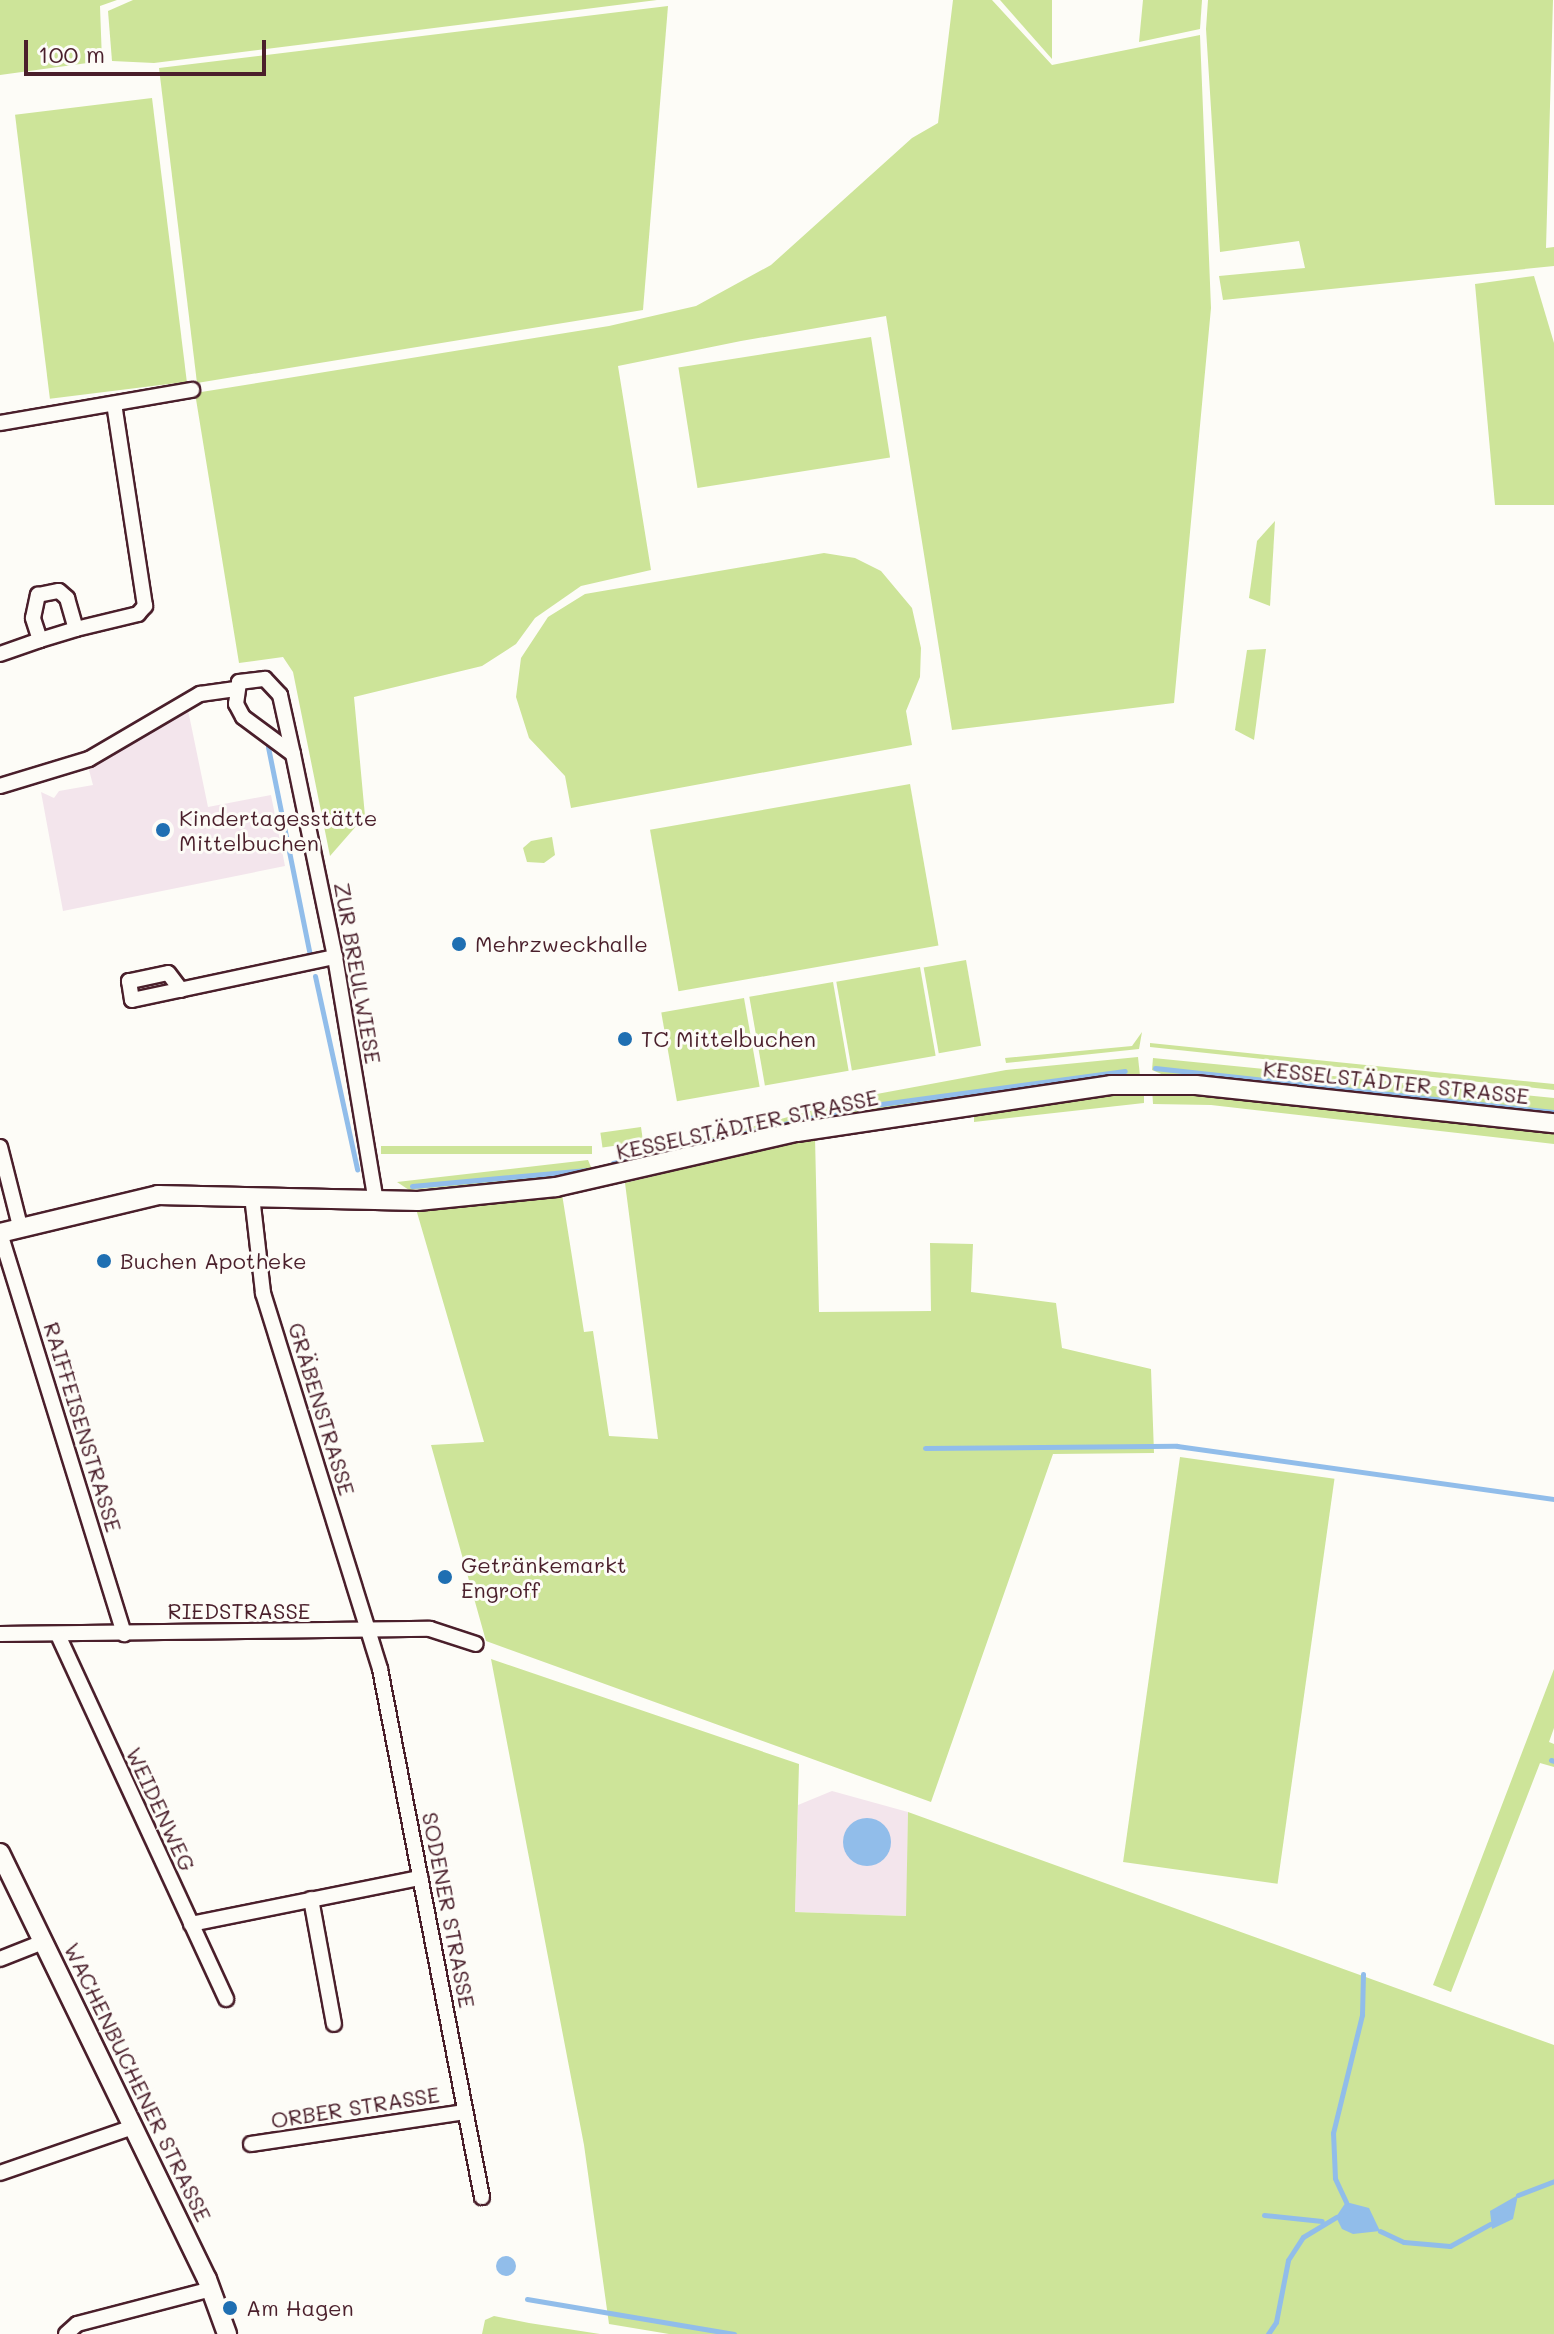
<!DOCTYPE html>
<meta charset="utf-8">
<style>
body{margin:0}
#map{position:relative;width:1554px;height:2334px;overflow:hidden;background:#fdfcf7;font-family:Mali,sans-serif}
div>[style]{position:absolute}
.built>*{inset:0;background:#f3e5ec}
.green>*{inset:0;background:#cde499;transform-origin:0 0}
.water>*{inset:0;background:#91bdea}
.round{border-radius:50%}
.stream>*{height:5px;margin:-2.5px;padding:0 2.5px;transform-origin:2.5px;border-radius:2.5px;background:#91bdea}
.roads{filter:drop-shadow(2px 0 #4a1f2b) drop-shadow(-2px 0 #4a1f2b) drop-shadow(0 2px #4a1f2b) drop-shadow(0 -2px #4a1f2b)}
.minor>*{height:14px;margin:-7px;padding:0 7px;transform-origin:7px;border-radius:7px;background:#fdfcf7}
.secondary>*{height:18px;margin:-9px;padding:0 9px;transform-origin:9px;border-radius:9px;background:#fdfcf7}
.dots>*{width:22px;height:22px;translate:-50% -50%;box-sizing:border-box;border:4px solid #fdfcf7;border-radius:50%}
span{translate:-50% -50%;white-space:nowrap;text-align:center;line-height:1.15;-webkit-text-stroke:6px #fdfcf7;paint-order:stroke}
.poi-label{font-size:22px;color:#4a1f2b}
.left{translate:0 -50%;text-align:left}
.street-label{font-size:22px;color:#4a1f2b}
.scale{position:absolute;left:24px;top:40px;width:242px;height:36px;box-sizing:border-box;border:4px solid #4a1f2b;border-top:0;padding-left:10px;font-size:24px;line-height:28px;white-space:nowrap;color:#4a1f2b;-webkit-text-stroke:6px #fdfcf7;paint-order:stroke}
</style>
<div id="map">
<div class="built">
<div style="clip-path:polygon(188px 710px,208px 807px,271px 795px,285px 866px,63px 911px,41px 792px,54px 798px,59px 791px,93px 785px,89px 770px)"></div>
<div style="clip-path:polygon(832px 1791px,908px 1812px,907px 1916px,795px 1912px,798px 1805px)"></div>
</div>
<div class="green">
<div style="clip-path:polygon(0 0,117px 0,100px 6px,102px 61px,0 75px)"></div>
<div style="clip-path:polygon(133px 0,657px 0,154px 63px,112px 61px,108px 11px)"></div>
<div style="clip-path:polygon(953px 0,992px 0,1052px 65px,1200px 35px,1211px 308px,1174px 703px,952px 730px,886px 316px,741px 341px,618px 366px,651px 570px,581px 586px,535px 618px,516px 644px,482px 666px,354px 697px,365px 816px,330px 856px,293px 672px,283px 657px,239px 663px,195px 393px,609px 326px,696px 306px,771px 265px,912px 138px,938px 123px)"></div>
<div style="clip-path:polygon(1000px 0,1052px 0,1052px 59px)"></div>
<div style="clip-path:polygon(1143px 0,1202px 0,1200px 29px,1139px 42px)"></div>
<div style="clip-path:polygon(1208px 0,1553px 0,1546px 248px,1554px 247px,1554px 266px,1223px 300px,1219px 276px,1305px 268px,1299px 241px,1220px 252px,1206px 29px)"></div>
<div style="clip-path:polygon(668px 6px,643px 310px,197px 383px,159px 68px)"></div>
<div style="left:152px;top:98px;width:286px;height:138px;rotate:83deg"></div>
<div style="clip-path:polygon(1534px 276px,1554px 343px,1554px 505px,1495px 505px,1475px 284px)"></div>
<div style="left:871px;top:337px;width:122px;height:195px;rotate:81deg"></div>
<div style="clip-path:polygon(1275px 521px,1270px 606px,1249px 598px,1257px 541px)"></div>
<div style="clip-path:polygon(824px 553px,855px 558px,881px 571px,912px 608px,921px 648px,920px 677px,906px 711px,912px 745px,571px 808px,565px 776px,529px 738px,516px 697px,521px 658px,548px 617px,585px 594px)"></div>
<div style="clip-path:polygon(1266px 649px,1254px 740px,1235px 730px,1247px 650px)"></div>
<div style="left:910px;top:784px;width:164px;height:264px;rotate:80deg"></div>
<div style="clip-path:polygon(552px 837px,555px 855px,544px 863px,527px 862px,523px 848px,531px 841px)"></div>
<div style="left:966px;top:960px;width:87px;height:43px;rotate:80deg"></div>
<div style="left:920px;top:967px;width:90px;height:85px;rotate:80deg"></div>
<div style="left:833px;top:982px;width:90px;height:85px;rotate:80deg"></div>
<div style="left:744px;top:998px;width:90px;height:84px;rotate:80deg"></div>
<div style="clip-path:polygon(1142px 1032px,1139px 1049px,1006px 1063px,1005px 1058px,1132px 1046px)"></div>
<div style="clip-path:polygon(1150px 1043px,1554px 1084px,1554px 1090px,1150px 1047px)"></div>
<div style="clip-path:polygon(1138px 1057px,1140px 1076px,870px 1111px,866px 1096px,1006px 1070px)"></div>
<div style="clip-path:polygon(1153px 1058px,1554px 1098px,1554px 1115px,1166px 1076px,1152px 1070px)"></div>
<div style="clip-path:polygon(1152px 1088px,1554px 1130px,1554px 1144px,1211px 1105px,1153px 1104px)"></div>
<div style="clip-path:polygon(1144px 1090px,1144px 1103px,974px 1122px,974px 1111px)"></div>
<div style="left:855px;top:1099px;width:16px;height:255px;rotate:75deg"></div>
<div style="left:641px;top:1127px;width:15px;height:41px;rotate:82deg"></div>
<div style="clip-path:polygon(815px 1137px,819px 1312px,931px 1311px,930px 1243px,973px 1244px,971px 1292px,1056px 1303px,1062px 1348px,1151px 1369px,1154px 1453px,1053px 1454px,931px 1802px,486px 1641px,431px 1445px,484px 1442px,416px 1209px,562px 1194px,584px 1332px,593px 1331px,609px 1436px,658px 1439px,625px 1183px)"></div>
<div style="left:592px;top:1146px;width:8px;height:211px;rotate:90deg"></div>
<div style="clip-path:polygon(588px 1160px,594px 1174px,409px 1190px,397px 1182px)"></div>
<div style="left:1180px;top:1457px;width:156px;height:409px;rotate:8deg"></div>
<div style="clip-path:polygon(491px 1659px,799px 1764px,795px 1912px,906px 1916px,908px 1812px,1554px 2045px,1554px 2334px,669px 2334px,609px 2324px,584px 2145px)"></div>
<div style="clip-path:polygon(1554px 1669px,1554px 1728px,1549px 1742px,1554px 1744px,1554px 1767px,1540px 1763px,1451px 1992px,1433px 1985px)"></div>
<div style="clip-path:polygon(494px 2316px,529px 2323px,600px 2334px,482px 2334px,485px 2320px)"></div>
</div>
<div class="water">
<div class="round" style="left:843px;top:1818px;width:48px;height:48px"></div>
<div style="clip-path:polygon(1518px 2195px,1513px 2219px,1492px 2229px,1490px 2211px)"></div>
<div style="clip-path:polygon(1346px 2202px,1369px 2208px,1380px 2231px,1353px 2234px,1342px 2229px,1336px 2217px)"></div>
<div class="round" style="left:496px;top:2256px;width:20px;height:20px"></div>
</div>
<div class="stream">
<div style="left:268px;top:747px;width:208px;rotate:78.6deg"></div>
<div style="left:315px;top:976px;width:198px;rotate:77.7deg"></div>
<div style="left:1155px;top:1068px;width:401px;rotate:6.3deg"></div>
<div style="left:874px;top:1105px;width:253px;rotate:-7.7deg"></div>
<div style="left:613px;top:1163px;width:247px;rotate:-12.9deg"></div>
<div style="left:412px;top:1186px;width:176px;rotate:-5.2deg"></div>
<div style="left:925px;top:1448px;width:252px;rotate:-0.5deg"></div>
<div style="left:1177px;top:1446px;width:381px;rotate:8deg"></div>
<div style="left:1551px;top:1760px;width:3px;rotate:18deg"></div>
<div style="left:1518px;top:2195px;width:39px;rotate:-21deg"></div>
<div style="left:1346px;top:2202px;width:26px;rotate:-115deg"></div>
<div style="left:1335px;top:2178px;width:45px;rotate:-92.5deg"></div>
<div style="left:1333px;top:2133px;width:122px;rotate:-76.2deg"></div>
<div style="left:1362px;top:2015px;width:41px;rotate:-88.6deg"></div>
<div style="left:1264px;top:2215px;width:58px;rotate:5.9deg"></div>
<div style="left:1380px;top:2231px;width:26px;rotate:25deg"></div>
<div style="left:1404px;top:2242px;width:46px;rotate:5deg"></div>
<div style="left:1450px;top:2246px;width:46px;rotate:-28.8deg"></div>
<div style="left:527px;top:2299px;width:210px;rotate:9.6deg"></div>
<div style="left:1268px;top:2334px;width:14px;rotate:-56deg"></div>
<div style="left:1276px;top:2322px;width:63px;rotate:-79deg"></div>
<div style="left:1288px;top:2260px;width:27px;rotate:-57deg"></div>
<div style="left:1303px;top:2237px;width:39px;rotate:-31deg"></div>
</div>
<div class="roads">
<div class="minor">
<div style="left:0;top:423px;width:195px;rotate:-9.8deg"></div>
<div style="left:76px;top:629px;width:38px;rotate:163deg"></div>
<div style="left:40px;top:640px;width:23px;rotate:-108deg"></div>
<div style="left:33px;top:618px;width:24px;rotate:-78deg"></div>
<div style="left:38px;top:595px;width:21px;rotate:-11deg"></div>
<div style="left:59px;top:591px;width:11px;rotate:41deg"></div>
<div style="left:67px;top:598px;width:32px;rotate:74deg"></div>
<div style="left:76px;top:629px;width:64px;rotate:-13.6deg"></div>
<div style="left:138px;top:614px;width:11px;rotate:-49deg"></div>
<div style="left:145px;top:606px;width:204px;rotate:-98.7deg"></div>
<div style="left:0;top:654px;width:42px;rotate:-19.3deg"></div>
<div style="left:293px;top:754px;width:62px;rotate:-143.5deg"></div>
<div style="left:243px;top:717px;width:15px;rotate:-118deg"></div>
<div style="left:236px;top:704px;width:22px;rotate:-82deg"></div>
<div style="left:239px;top:682px;width:26px;rotate:-7deg"></div>
<div style="left:265px;top:679px;width:22px;rotate:47deg"></div>
<div style="left:280px;top:695px;width:60px;rotate:77.6deg"></div>
<div style="left:293px;top:754px;width:207px;rotate:78.3deg"></div>
<div style="left:335px;top:957px;width:247px;rotate:80.5deg"></div>
<div style="left:0;top:786px;width:93px;rotate:-16.9deg"></div>
<div style="left:89px;top:759px;width:129px;rotate:-30.4deg"></div>
<div style="left:200px;top:694px;width:36px;rotate:-8deg"></div>
<div style="left:181px;top:990px;width:21px;rotate:-127deg"></div>
<div style="left:168px;top:973px;width:40px;rotate:168deg"></div>
<div style="left:129px;top:981px;width:19px;rotate:81deg"></div>
<div style="left:132px;top:1000px;width:208px;rotate:-12deg"></div>
<div style="left:0;top:1147px;width:81px;rotate:75.8deg"></div>
<div style="left:252px;top:1196px;width:98px;rotate:83.5deg"></div>
<div style="left:263px;top:1293px;width:394px;rotate:72.7deg"></div>
<div style="left:380px;top:1669px;width:538px;rotate:79.07deg"></div>
<div style="left:0;top:1233px;width:420px;rotate:72.8deg"></div>
<div style="left:0;top:1634px;width:430px;rotate:-0.7deg"></div>
<div style="left:430px;top:1629px;width:48px;rotate:18.1deg"></div>
<div style="left:58px;top:1635px;width:401px;rotate:65.2deg"></div>
<div style="left:311px;top:1899px;width:127px;rotate:79.6deg"></div>
<div style="left:191px;top:1924px;width:234px;rotate:-11.4deg"></div>
<div style="left:0;top:1959px;width:46px;rotate:-21.6deg"></div>
<div style="left:251px;top:2144px;width:216px;rotate:-8.5deg"></div>
<div style="left:0;top:2173px;width:141px;rotate:-19.1deg"></div>
<div style="left:66px;top:2334px;width:15px;rotate:-42deg"></div>
<div style="left:77px;top:2324px;width:138px;rotate:-14.6deg"></div>
</div>
<div class="secondary">
<div style="left:0;top:1233px;width:163px;rotate:-13.5deg"></div>
<div style="left:158px;top:1195px;width:260px;rotate:1.3deg"></div>
<div style="left:418px;top:1201px;width:139px;rotate:-5.8deg"></div>
<div style="left:556px;top:1187px;width:247px;rotate:-12.9deg"></div>
<div style="left:797px;top:1132px;width:317px;rotate:-8.5deg"></div>
<div style="left:1111px;top:1085px;width:85px"></div>
<div style="left:1196px;top:1085px;width:360px;rotate:6.1deg"></div>
<div style="left:0;top:1853px;width:474px;rotate:64.1deg"></div>
<div style="left:207px;top:2279px;width:59px;rotate:70deg"></div>
</div>
</div>
<div class="dots">
<div style="left:163px;top:830px;background:#1f6fb2"></div>
<div style="left:459px;top:944px;background:#1f6fb2"></div>
<div style="left:625px;top:1039px;background:#1f6fb2"></div>
<div style="left:104px;top:1261px;background:#1f6fb2"></div>
<div style="left:445px;top:1577px;background:#1f6fb2"></div>
<div style="left:230px;top:2308px;background:#1f6fb2"></div>
</div>
<div class="poi-label">
<span class="left" style="left:179px;top:830px">Kindertagesstätte<br>Mittelbuchen</span>
<span class="left" style="left:475px;top:944px">Mehrzweckhalle</span>
<span class="left" style="left:641px;top:1039px">TC Mittelbuchen</span>
<span class="left" style="left:120px;top:1261px">Buchen Apotheke</span>
<span class="left" style="left:461px;top:1577px">Getränkemarkt<br>Engroff</span>
<span class="left" style="left:246px;top:2308px">Am Hagen</span>
</div>
<div class="street-label">
<span style="left:358px;top:973px;rotate:80deg">ZUR BREULWIESE</span>
<span style="left:1396px;top:1082px;rotate:6deg">KESSELSTÄDTER STRASSE</span>
<span style="left:747px;top:1124px;rotate:-12deg">KESSELSTÄDTER STRASSE</span>
<span style="left:322px;top:1409px;rotate:73deg">GRÄBENSTRASSE</span>
<span style="left:83px;top:1427px;rotate:73deg">RAIFFEISENSTRASSE</span>
<span style="left:239px;top:1611px">RIEDSTRASSE</span>
<span style="left:161px;top:1809px;rotate:65deg">WEIDENWEG</span>
<span style="left:449px;top:1910px;rotate:79deg">SODENER STRASSE</span>
<span style="left:138px;top:2082px;rotate:64deg">WACHENBUCHENER STRASSE</span>
<span style="left:355px;top:2107px;rotate:-9deg">ORBER STRASSE</span>
</div>
<div class="scale">100 m</div>
</div>
